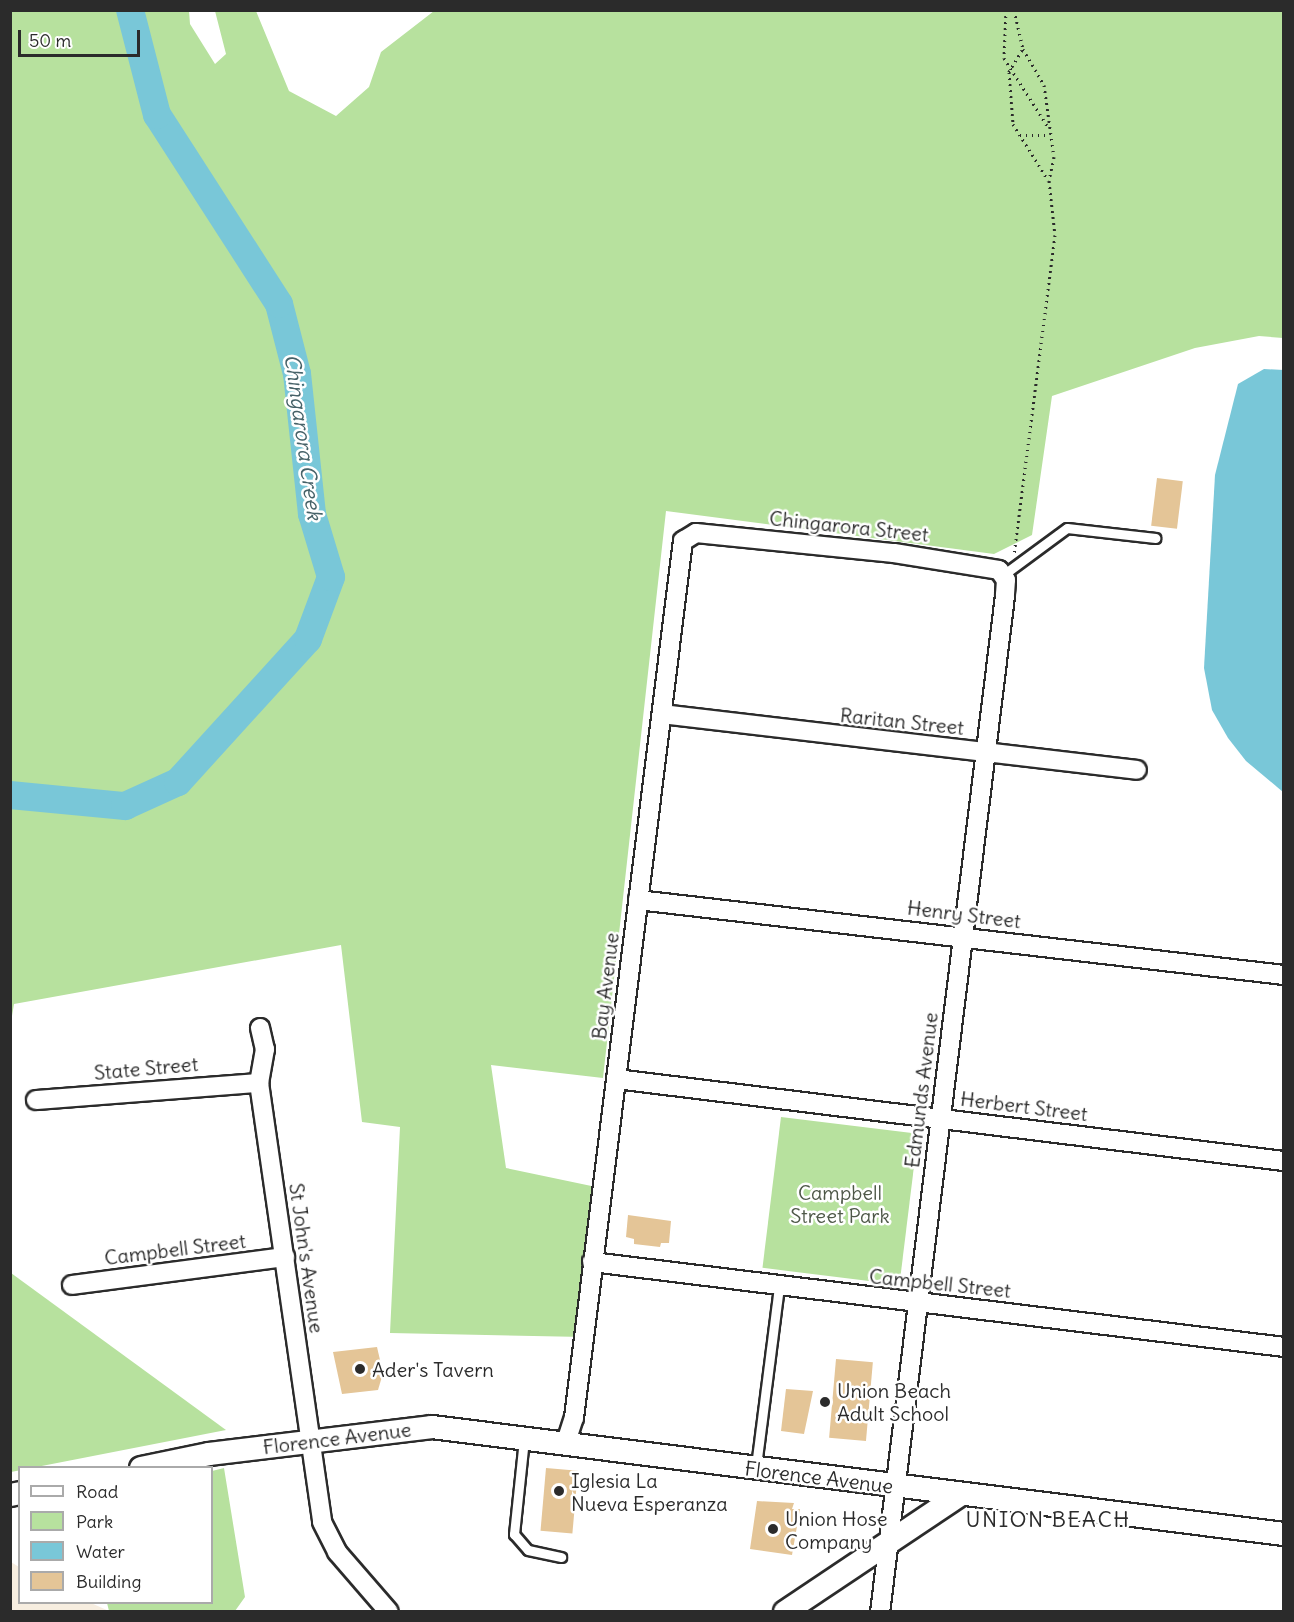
<!DOCTYPE html>
<style>
body{margin:0}
#map{position:relative;width:1294px;height:1622px;overflow:hidden;background:#fff;font-family:Delius,sans-serif}
div>[style]{position:absolute}
.built>*{inset:0;background:#f7eee0}
.green>*{inset:0;background:#b7e19e;transform-origin:0 0}
.water>*{inset:0;background:#79c7d8}
.river>*{height:28px;margin:-14px;padding:0 14px;transform-origin:14px;border-radius:14px;background:#79c7d8}
.building>*{inset:0;background:#e4c597;transform-origin:0 0}
.path>*{height:3px;margin-top:-1.5px;transform-origin:0;background:repeating-linear-gradient(90deg,#2b2b2b 0 1.5px,transparent 0 6px)}
.roads{filter:drop-shadow(2px 0 #2b2b2b) drop-shadow(-2px 0 #2b2b2b) drop-shadow(0 2px #2b2b2b) drop-shadow(0 -2px #2b2b2b)}
.service>*{height:9px;margin:-4.5px;padding:0 4.5px;transform-origin:4.5px;border-radius:4.5px;background:#fff}
.minor>*{height:18px;margin:-9px;padding:0 9px;transform-origin:9px;border-radius:9px;background:#fff}
.tertiary>*{height:22px;margin:-11px;padding:0 11px;transform-origin:11px;border-radius:11px;background:#fff}
.dots>*{width:16px;height:16px;translate:-50% -50%;box-sizing:border-box;border:3px solid #fff;border-radius:50%}
span{translate:-50% -50%;white-space:nowrap;text-align:center;line-height:1.15;-webkit-text-stroke:5px #fff;paint-order:stroke}
.street-label{font-size:20px;color:#2b2b2b}
.park-label{font-size:20px;color:#4e5848}
.poi-label{font-size:20px;color:#2b2b2b}
.left{translate:0 -50%;text-align:left}
.water-label{font-size:21px;color:#466268;font-style:italic}
.quarter-label{font-size:22px;color:#2b2b2b;letter-spacing:1.5px}
.frame{position:absolute;inset:0;border:12px solid #2b2b2b;pointer-events:none}
.legend{position:absolute;left:18px;top:1466px;width:195px;height:138px;box-sizing:border-box;background:#fff;border:2px solid #aaa;margin:0;padding:8px 10px;list-style:none;font-size:18px;color:#2b2b2b}
.legend li{display:flex;align-items:center;gap:12px;height:30px}
.legend b{width:30px;border:2px solid #aaa}
.scale{position:absolute;left:18px;top:30px;width:122px;height:27px;box-sizing:border-box;border:3px solid #2b2b2b;border-top:0;padding-left:8px;font-size:18px;line-height:21px;white-space:nowrap;color:#2b2b2b;-webkit-text-stroke:4px #fff;paint-order:stroke}
</style>
<div id="map">
<div class="built">
<div style="clip-path:polygon(11px 1562px,19px 1567px,20px 1602px,91px 1603px,109px 1611px,11px 1611px)"></div>
</div>
<div class="green">
<div style="clip-path:polygon(10px 11px,189px 11px,190px 24px,215px 64px,226px 54px,215px 11px,256px 11px,289px 91px,336px 116px,369px 87px,381px 52px,434px 11px,1283px 11px,1283px 338px,1259px 336px,1195px 348px,1052px 396px,1032px 535px,994px 554px,666px 511px,603px 1078px,491px 1065px,506px 1168px,601px 1188px,584px 1337px,390px 1333px,400px 1127px,362px 1122px,341px 945px,14px 1004px,11px 1022px)"></div>
<div style="left:781px;top:1117px;width:138px;height:152px;rotate:7deg"></div>
<div style="clip-path:polygon(11px 1273px,226px 1430px,11px 1472px)"></div>
<div style="clip-path:polygon(224px 1468px,245px 1597px,235px 1611px,109px 1611px,107px 1603px,212px 1602px,212px 1471px)"></div>
</div>
<div class="water">
<div style="clip-path:polygon(1264px 369px,1284px 370px,1283px 792px,1246px 761px,1228px 738px,1212px 710px,1204px 668px,1215px 475px,1238px 384px)"></div>
</div>
<div class="river">
<div style="left:10px;top:795px;width:116px;rotate:5.5deg"></div>
<div style="left:125px;top:806px;width:58px;rotate:-24.4deg"></div>
<div style="left:178px;top:782px;width:193px;rotate:-47.7deg"></div>
<div style="left:308px;top:639px;width:66px;rotate:-69.6deg"></div>
<div style="left:331px;top:577px;width:66px;rotate:-106.8deg"></div>
<div style="left:312px;top:514px;width:141px;rotate:-96.1deg"></div>
<div style="left:297px;top:374px;width:72px;rotate:-104.4deg"></div>
<div style="left:279px;top:304px;width:225px;rotate:-122.8deg"></div>
<div style="left:157px;top:115px;width:108px;rotate:-104.4deg"></div>
</div>
<div class="building">
<div style="left:1157px;top:478px;width:26px;height:48px;rotate:7deg"></div>
<div style="clip-path:polygon(628px 1215px,671px 1221px,669px 1243px,661px 1243px,660px 1247px,634px 1244px,634px 1239px,626px 1237px)"></div>
<div style="clip-path:polygon(377px 1347px,383px 1373px,378px 1390px,342px 1394px,333px 1352px)"></div>
<div style="left:836px;top:1359px;width:37px;height:79px;rotate:5deg"></div>
<div style="clip-path:polygon(786px 1389px,813px 1391px,804px 1434px,781px 1431px)"></div>
<div style="left:546px;top:1468px;width:32px;height:63px;rotate:5deg"></div>
<div style="clip-path:polygon(757px 1501px,794px 1503px,792px 1509px,800px 1509px,792px 1555px,750px 1549px)"></div>
</div>
<div class="path">
<div style="left:1006px;top:10px;width:48px;rotate:92.4deg"></div>
<div style="left:1004px;top:58px;width:82px;rotate:57.5deg"></div>
<div style="left:1014px;top:10px;width:40px;rotate:77deg"></div>
<div style="left:1023px;top:49px;width:42px;rotate:59.7deg"></div>
<div style="left:1044px;top:85px;width:73px;rotate:82.1deg"></div>
<div style="left:1054px;top:157px;width:25px;rotate:102deg"></div>
<div style="left:1049px;top:181px;width:54px;rotate:83.7deg"></div>
<div style="left:1055px;top:235px;width:321px;rotate:97.3deg"></div>
<div style="left:1022px;top:50px;width:26px;rotate:121deg"></div>
<div style="left:1009px;top:72px;width:52px;rotate:85.6deg"></div>
<div style="left:1013px;top:124px;width:66px;rotate:58deg"></div>
<div style="left:1020px;top:135px;width:30px"></div>
</div>
<div class="roads">
<div class="service">
<div style="left:1003px;top:575px;width:79px;rotate:-36.3deg"></div>
<div style="left:1067px;top:528px;width:89px;rotate:6.5deg"></div>
<div style="left:524px;top:1439px;width:96px;rotate:96deg"></div>
<div style="left:514px;top:1534px;width:21px;rotate:49deg"></div>
<div style="left:528px;top:1550px;width:34px;rotate:12deg"></div>
<div style="left:756px;top:1466px;width:180px;rotate:-82.7deg"></div>
</div>
<div class="minor">
<div style="left:662px;top:714px;width:478px;rotate:6.7deg"></div>
<div style="left:638px;top:900px;width:650px;rotate:6.62deg"></div>
<div style="left:260px;top:1028px;width:22px;rotate:77deg"></div>
<div style="left:265px;top:1049px;width:35px;rotate:100deg"></div>
<div style="left:259px;top:1083px;width:443px;rotate:81.8deg"></div>
<div style="left:322px;top:1522px;width:34px;rotate:63deg"></div>
<div style="left:337px;top:1552px;width:79px;rotate:49.1deg"></div>
<div style="left:616px;top:1079px;width:673px;rotate:7deg"></div>
<div style="left:36px;top:1100px;width:224px;rotate:-4.4deg"></div>
<div style="left:592px;top:1262px;width:697px;rotate:7deg"></div>
<div style="left:72px;top:1285px;width:215px;rotate:-7.5deg"></div>
<div style="left:565px;top:1445px;width:28px;rotate:-72deg"></div>
<div style="left:574px;top:1418px;width:884px;rotate:-82.92deg"></div>
<div style="left:683px;top:541px;width:15px;rotate:-32deg"></div>
<div style="left:696px;top:533px;width:199px;rotate:5.8deg"></div>
<div style="left:894px;top:553px;width:106px;rotate:9.2deg"></div>
<div style="left:999px;top:570px;width:12px;rotate:55deg"></div>
<div style="left:1006px;top:580px;width:16px;rotate:94deg"></div>
<div style="left:1005px;top:596px;width:1024px;rotate:97.01deg"></div>
</div>
<div class="tertiary">
<div style="left:141px;top:1468px;width:69px;rotate:-11.6deg"></div>
<div style="left:209px;top:1454px;width:225px;rotate:-6.9deg"></div>
<div style="left:432px;top:1427px;width:859px;rotate:7.16deg"></div>
<div style="left:10px;top:1495px;width:10px;rotate:-11deg"></div>
<div style="left:785px;top:1612px;width:211px;rotate:-33.8deg"></div>
</div>
</div>
<div class="dots">
<div style="left:360px;top:1369px;background:#2b2b2b"></div>
<div style="left:825px;top:1402px;background:#2b2b2b"></div>
<div style="left:559px;top:1491px;background:#2b2b2b"></div>
<div style="left:773px;top:1529px;background:#2b2b2b"></div>
</div>
<div class="street-label">
<span style="left:849px;top:526px;rotate:6deg">Chingarora Street</span>
<span style="left:902px;top:721px;rotate:6deg">Raritan Street</span>
<span style="left:964px;top:914px;rotate:7deg">Henry Street</span>
<span style="left:605px;top:986px;rotate:-83deg">Bay Avenue</span>
<span style="left:146px;top:1068px;rotate:-5deg">State Street</span>
<span style="left:921px;top:1090px;rotate:-83deg">Edmunds Avenue</span>
<span style="left:1024px;top:1106px;rotate:7deg">Herbert Street</span>
<span style="left:175px;top:1249px;rotate:-7deg">Campbell Street</span>
<span style="left:307px;top:1258px;rotate:82deg">St John's Avenue</span>
<span style="left:940px;top:1283px;rotate:6deg">Campbell Street</span>
<span style="left:337px;top:1438px;rotate:-7deg">Florence Avenue</span>
<span style="left:819px;top:1477px;rotate:7deg">Florence Avenue</span>
</div>
<div class="park-label">
<span style="left:840px;top:1204px">Campbell<br>Street Park</span>
</div>
<div class="poi-label">
<span class="left" style="left:372px;top:1369px">Ader's Tavern</span>
<span class="left" style="left:837px;top:1402px">Union Beach<br>Adult School</span>
<span class="left" style="left:571px;top:1492px">Iglesia La<br>Nueva Esperanza</span>
<span class="left" style="left:785px;top:1530px">Union Hose<br>Company</span>
</div>
<div class="water-label">
<span style="left:303px;top:437px;rotate:82deg">Chingarora Creek</span>
</div>
<div class="quarter-label">
<span style="left:1048px;top:1520px">UNION BEACH</span>
</div>
<div class="frame"></div>
<ul class="legend">
<li><b style="height:8px;background:#fff"></b>Road</li>
<li><b style="height:16px;background:#b7e19e"></b>Park</li>
<li><b style="height:16px;background:#79c7d8"></b>Water</li>
<li><b style="height:16px;background:#e4c597"></b>Building</li>
</ul>
<div class="scale">50 m</div>
</div>
